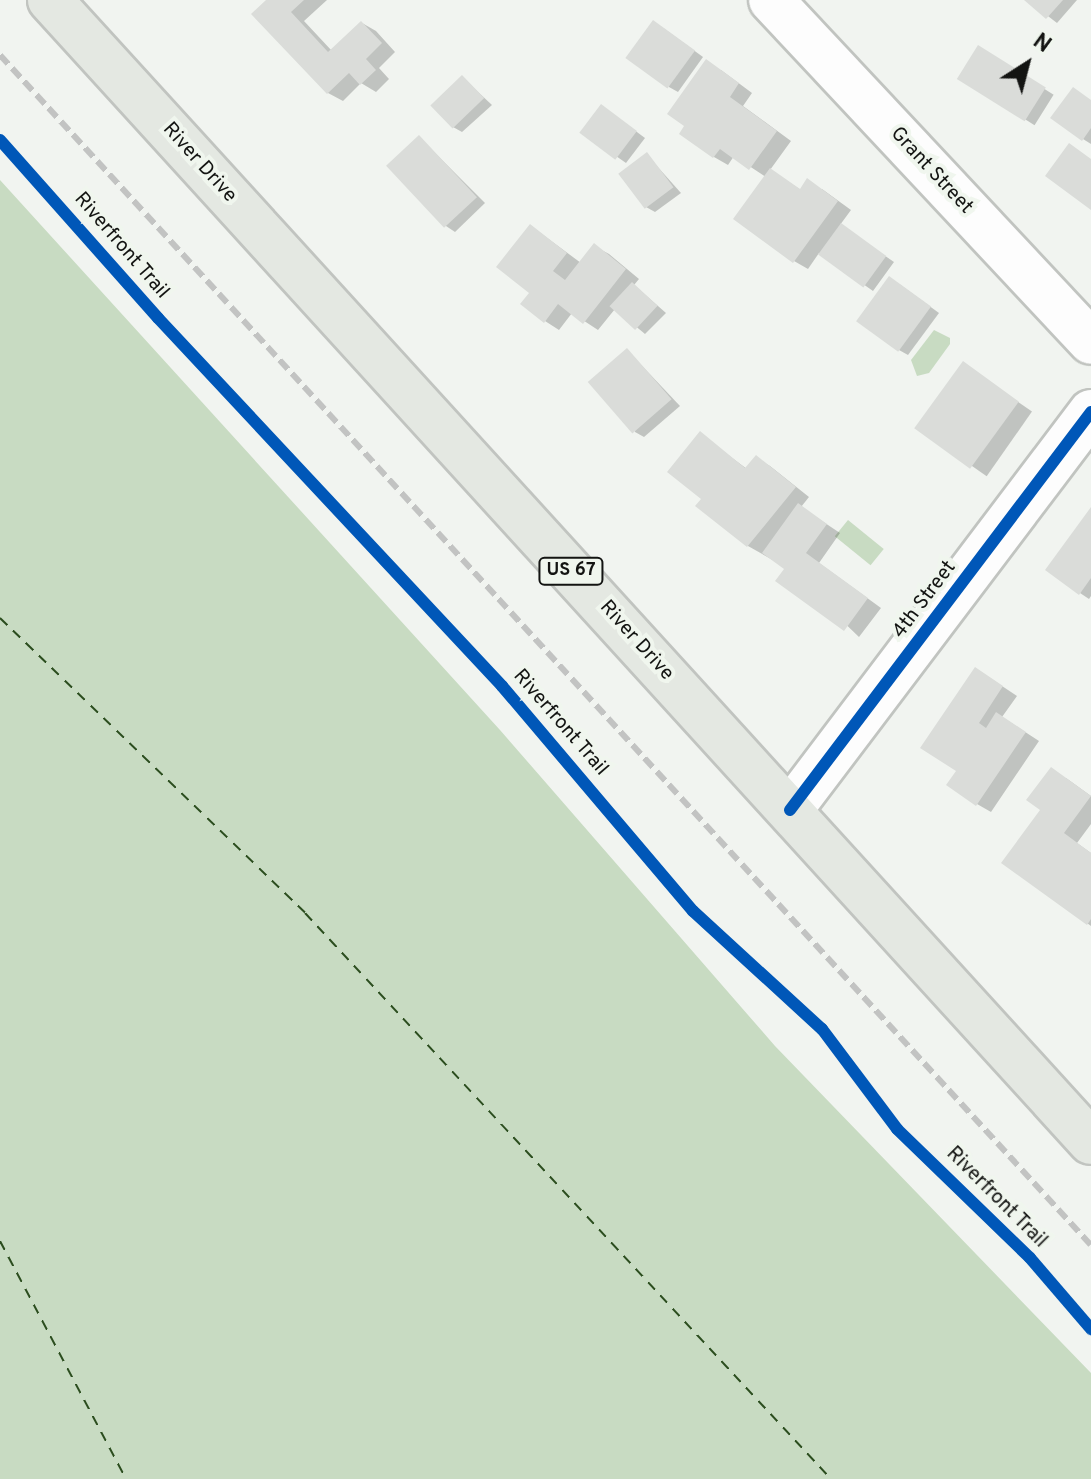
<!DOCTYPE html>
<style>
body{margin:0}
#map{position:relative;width:1091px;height:1479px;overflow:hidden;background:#f1f4f0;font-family:Overpass,sans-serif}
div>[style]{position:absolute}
.water>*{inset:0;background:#c8dbc2;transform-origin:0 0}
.shadow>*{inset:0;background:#0003;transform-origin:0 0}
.ferry>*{height:2px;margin-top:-1px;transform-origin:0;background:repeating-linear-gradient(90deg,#2b4d1e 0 10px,transparent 0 18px)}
.building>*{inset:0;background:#dadcd9;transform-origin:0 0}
.roads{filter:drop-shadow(2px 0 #c1c4c0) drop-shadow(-2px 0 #c1c4c0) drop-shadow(0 2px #c1c4c0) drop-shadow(0 -2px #c1c4c0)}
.minor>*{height:44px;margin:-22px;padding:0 22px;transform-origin:22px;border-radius:22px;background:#fdfdfd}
.major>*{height:44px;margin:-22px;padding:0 22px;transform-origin:22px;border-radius:22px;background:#e4e8e2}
.rail>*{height:6px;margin-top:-3px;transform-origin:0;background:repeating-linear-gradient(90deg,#c2c3c2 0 12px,transparent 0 18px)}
.cycleway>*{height:12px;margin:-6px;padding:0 6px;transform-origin:6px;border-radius:6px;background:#0057b8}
span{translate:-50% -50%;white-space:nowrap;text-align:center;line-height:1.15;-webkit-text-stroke:8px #f0f6ee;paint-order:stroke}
.shield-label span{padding:2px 6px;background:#f0f6ee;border:2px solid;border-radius:6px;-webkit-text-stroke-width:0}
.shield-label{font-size:18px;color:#131412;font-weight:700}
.street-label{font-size:20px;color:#131412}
.north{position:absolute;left:987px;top:24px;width:80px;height:80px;-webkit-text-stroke:6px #f0f6ee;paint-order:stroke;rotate:36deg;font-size:22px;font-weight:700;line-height:32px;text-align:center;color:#131412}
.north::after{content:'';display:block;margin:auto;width:28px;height:36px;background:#131412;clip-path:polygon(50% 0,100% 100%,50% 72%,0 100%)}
</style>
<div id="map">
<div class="water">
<div style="clip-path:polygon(0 180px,500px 730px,775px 1046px,1091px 1373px,1091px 1479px,0 1479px)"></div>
<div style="clip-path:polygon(934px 330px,950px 338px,950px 344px,929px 373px,917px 376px,911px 360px)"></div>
<div style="left:848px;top:520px;width:46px;height:21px;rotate:39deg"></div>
</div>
<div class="shadow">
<div style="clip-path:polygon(269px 0,327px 0,304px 21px,332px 51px,362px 23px,376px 31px,395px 52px,379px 68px,389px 79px,376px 92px,361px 83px,343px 101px,328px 93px)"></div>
<div style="clip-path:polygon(1027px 0,1077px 0,1057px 23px)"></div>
<div style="clip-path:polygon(663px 28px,703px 57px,678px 92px,669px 87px)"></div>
<div style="left:979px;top:48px;width:88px;height:36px;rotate:32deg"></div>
<div style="clip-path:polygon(721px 70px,752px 93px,743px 106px,791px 141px,770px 170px,801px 190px,822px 189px,851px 210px,840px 225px,894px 262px,873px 291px,819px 253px,808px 269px,794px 261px,766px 177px,734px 156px,728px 165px,714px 157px)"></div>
<div style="clip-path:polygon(463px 78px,492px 105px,462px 132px,453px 127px)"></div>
<div style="clip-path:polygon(1091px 101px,1091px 144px,1083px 139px)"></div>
<div style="clip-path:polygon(610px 112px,645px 138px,626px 163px,583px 133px)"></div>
<div style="clip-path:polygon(420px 138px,485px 203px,455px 232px,446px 226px)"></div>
<div style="clip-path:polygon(647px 155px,681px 193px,655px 212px,646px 207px)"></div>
<div style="clip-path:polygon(531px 226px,581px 263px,594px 246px,609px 254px,639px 279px,634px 285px,666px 313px,645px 334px,615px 309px,598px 330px,572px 313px,559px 330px,545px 321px,532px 292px)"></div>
<div style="clip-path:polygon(899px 284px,939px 313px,908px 355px,899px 350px)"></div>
<div style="clip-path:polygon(627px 350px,680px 406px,644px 437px,635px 432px)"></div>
<div style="left:964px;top:364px;width:83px;height:79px;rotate:35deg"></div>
<div style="clip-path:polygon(700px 434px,747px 469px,756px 458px,770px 466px,809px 497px,801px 507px,840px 533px,819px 563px,881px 608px,859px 637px,787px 568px,748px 546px,698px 505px,703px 499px)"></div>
<div style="clip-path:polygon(1091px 510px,1091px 596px,1089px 599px,1080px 593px)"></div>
<div style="clip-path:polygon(990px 678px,1017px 696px,1002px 717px,1039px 741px,991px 812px,977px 804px,958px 771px)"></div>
<div style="clip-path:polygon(1066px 778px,1091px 796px,1091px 824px,1077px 843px,1091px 853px,1091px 926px,1004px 862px)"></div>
</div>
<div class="ferry">
<div style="left:0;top:618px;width:424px;rotate:44deg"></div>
<div style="left:305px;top:913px;width:773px;rotate:47.1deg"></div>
<div style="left:0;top:1241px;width:269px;rotate:62.1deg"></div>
</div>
<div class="building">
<div style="clip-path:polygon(266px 0,304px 0,291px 12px,328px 52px,361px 21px,382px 43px,366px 59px,376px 70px,360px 85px,349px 73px,327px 94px,251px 14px)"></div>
<div style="clip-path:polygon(1024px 0,1063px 0,1046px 19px)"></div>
<div style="left:653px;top:20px;width:52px;height:47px;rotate:36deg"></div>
<div style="left:978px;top:45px;width:80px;height:40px;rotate:32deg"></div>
<div style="clip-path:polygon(706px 59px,739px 83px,730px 97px,777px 131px,749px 170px,720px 149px,713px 158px,679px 134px,684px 126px,667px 114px)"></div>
<div style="left:462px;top:75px;width:32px;height:44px;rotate:46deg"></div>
<div style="clip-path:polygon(1073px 87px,1091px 100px,1091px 128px,1082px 141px,1050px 118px)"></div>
<div style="left:601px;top:104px;width:45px;height:36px;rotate:37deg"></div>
<div style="left:419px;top:135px;width:85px;height:45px;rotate:47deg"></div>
<div style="clip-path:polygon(1069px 143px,1091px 159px,1091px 210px,1045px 176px)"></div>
<div style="left:647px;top:152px;width:44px;height:36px;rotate:53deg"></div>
<div style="clip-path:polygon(770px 168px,800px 189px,807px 178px,838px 201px,793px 263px,733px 219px)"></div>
<div style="left:841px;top:223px;width:56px;height:39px;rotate:36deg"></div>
<div style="clip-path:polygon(530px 224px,567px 253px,553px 271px,565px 280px,594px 243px,626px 269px,583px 324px,558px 304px,544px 323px,520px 304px,529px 293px,496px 267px)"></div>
<div style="left:889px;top:276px;width:52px;height:56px;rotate:36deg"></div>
<div style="left:632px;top:282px;width:35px;height:33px;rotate:43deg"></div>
<div style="left:627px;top:348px;width:68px;height:52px;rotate:49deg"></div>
<div style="left:963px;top:361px;width:69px;height:83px;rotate:36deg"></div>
<div style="clip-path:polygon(700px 431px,745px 468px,756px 455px,796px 487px,747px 547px,695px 506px,701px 499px,667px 472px)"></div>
<div style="clip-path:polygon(798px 503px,827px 524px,806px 553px,868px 598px,844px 631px,775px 581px,784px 569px,762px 553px)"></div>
<div style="clip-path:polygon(1091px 507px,1091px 578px,1079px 595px,1045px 570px)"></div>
<div style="clip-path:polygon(975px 667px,1003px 686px,979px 723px,986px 728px,996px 712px,1026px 732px,976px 806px,946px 785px,956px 771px,920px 748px)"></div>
<div style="clip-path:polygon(1051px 767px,1091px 796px,1064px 833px,1091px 853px,1091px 919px,1087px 925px,1001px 863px,1040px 810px,1026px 800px)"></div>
</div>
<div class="roads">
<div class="minor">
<div style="left:771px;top:0;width:468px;rotate:46.9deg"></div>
<div style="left:790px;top:810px;width:499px;rotate:-52.9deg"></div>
</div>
<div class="major">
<div style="left:50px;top:0;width:1545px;rotate:47.65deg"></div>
</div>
</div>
<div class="rail">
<div style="left:0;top:55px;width:1614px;rotate:47.49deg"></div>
</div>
<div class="cycleway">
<div style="left:0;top:140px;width:238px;rotate:48.4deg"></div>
<div style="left:158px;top:318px;width:504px;rotate:46.93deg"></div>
<div style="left:502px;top:686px;width:295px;rotate:49.7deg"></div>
<div style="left:693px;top:911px;width:175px;rotate:42.5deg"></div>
<div style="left:822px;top:1029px;width:125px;rotate:53.1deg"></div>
<div style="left:897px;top:1129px;width:185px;rotate:44.1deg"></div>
<div style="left:1030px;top:1258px;width:94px;rotate:49.3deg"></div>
<div style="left:790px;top:810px;width:499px;rotate:-52.9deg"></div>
</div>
<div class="shield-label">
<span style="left:571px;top:571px">US 67</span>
</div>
<div class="street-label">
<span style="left:199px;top:163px;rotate:48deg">River Drive</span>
<span style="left:931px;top:171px;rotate:47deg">Grant Street</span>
<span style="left:121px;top:246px;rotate:49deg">Riverfront Trail</span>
<span style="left:925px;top:600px;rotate:-53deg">4th Street</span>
<span style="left:636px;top:641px;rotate:48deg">River Drive</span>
<span style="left:560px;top:723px;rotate:49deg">Riverfront Trail</span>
<span style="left:996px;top:1198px;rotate:45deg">Riverfront Trail</span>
</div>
<div class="north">N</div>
</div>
